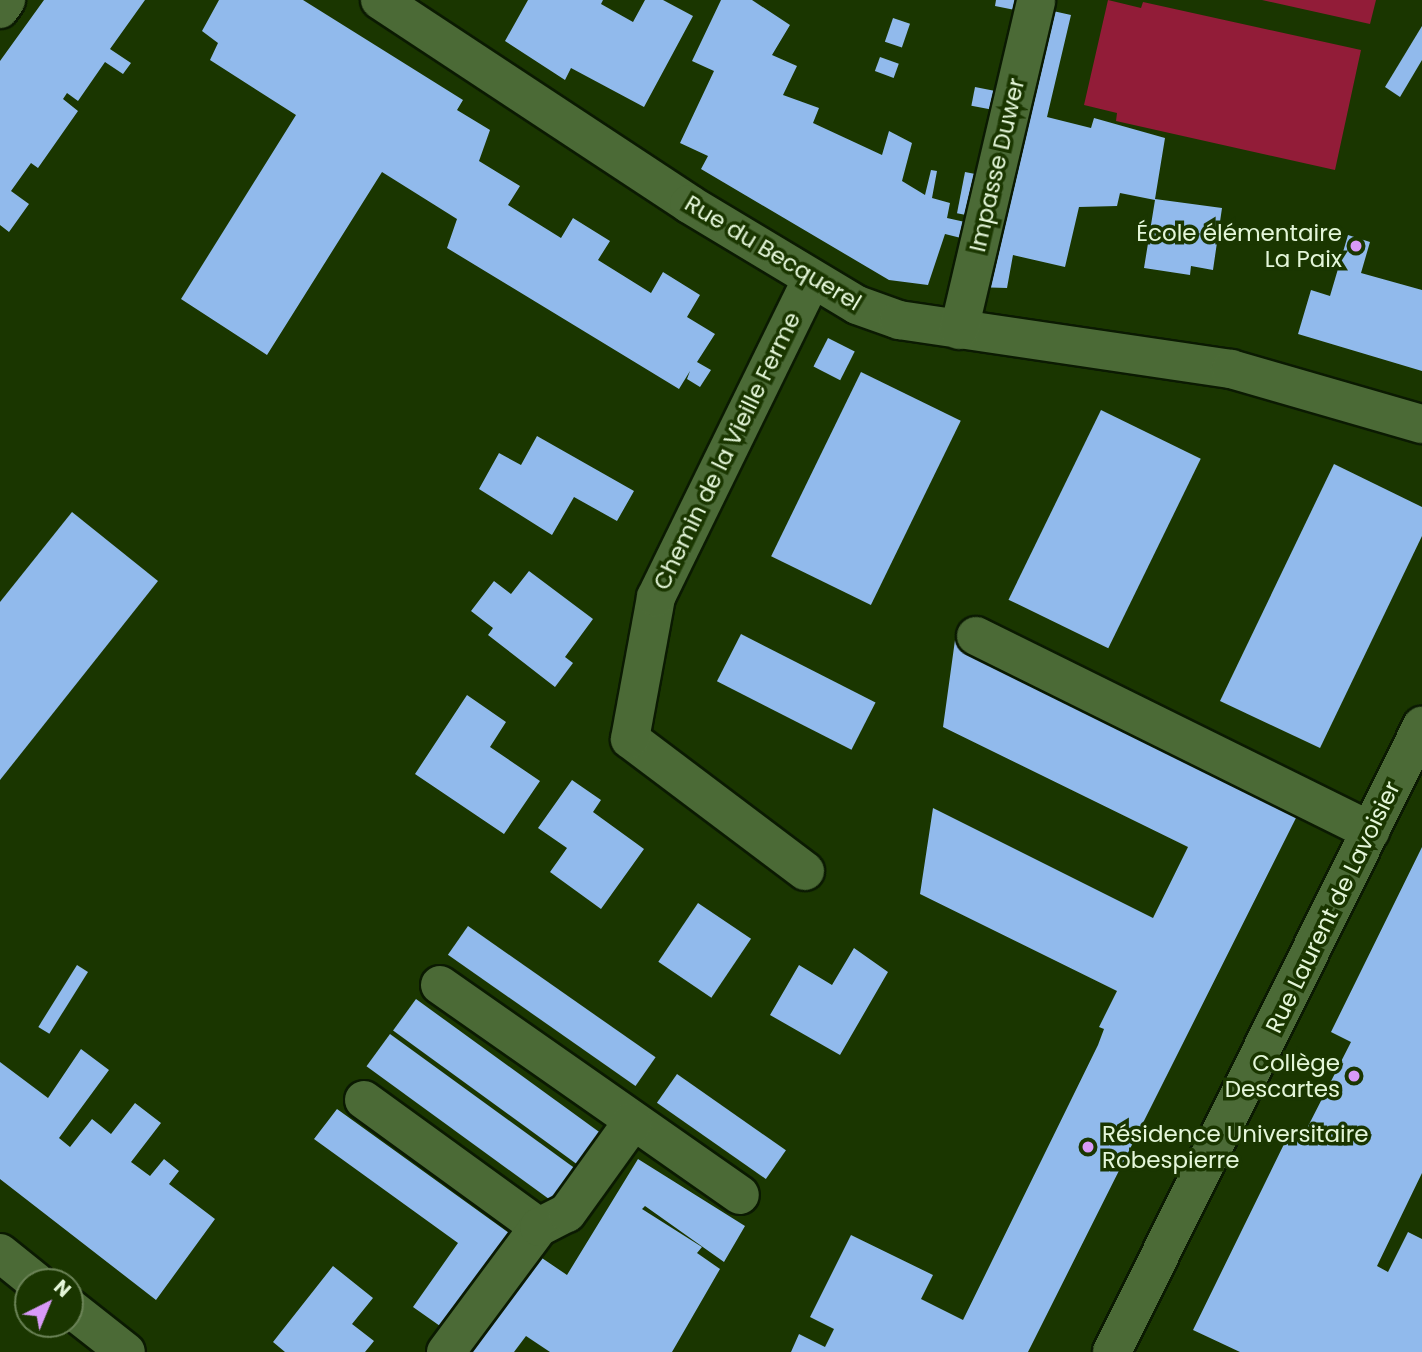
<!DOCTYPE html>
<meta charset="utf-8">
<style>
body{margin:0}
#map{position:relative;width:1422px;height:1352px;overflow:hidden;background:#1a3600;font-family:Poppins,sans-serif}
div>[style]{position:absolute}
.green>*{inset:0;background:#921c38}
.building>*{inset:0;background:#91baec;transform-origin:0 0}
.roads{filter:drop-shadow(2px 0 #0b1a02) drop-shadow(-2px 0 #0b1a02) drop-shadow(0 2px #0b1a02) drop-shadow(0 -2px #0b1a02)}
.minor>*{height:38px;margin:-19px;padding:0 19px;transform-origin:19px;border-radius:19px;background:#4b6a36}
.dots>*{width:19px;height:19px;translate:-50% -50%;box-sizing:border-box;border:4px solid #1a3600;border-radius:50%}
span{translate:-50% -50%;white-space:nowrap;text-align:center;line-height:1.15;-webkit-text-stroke:7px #1a3600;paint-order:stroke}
.street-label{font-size:23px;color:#e4f6d9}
.poi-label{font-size:23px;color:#e4f6d9}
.right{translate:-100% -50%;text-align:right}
.left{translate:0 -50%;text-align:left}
.north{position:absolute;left:14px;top:1268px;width:70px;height:70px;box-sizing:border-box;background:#1a3600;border:2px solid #6b8357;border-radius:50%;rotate:43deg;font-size:19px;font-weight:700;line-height:28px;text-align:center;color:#e4f6d9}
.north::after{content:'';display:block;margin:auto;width:24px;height:32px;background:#d89af8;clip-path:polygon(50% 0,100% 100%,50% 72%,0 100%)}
</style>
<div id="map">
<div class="green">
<div style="clip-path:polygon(1108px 0,1141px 8px,1143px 2px,1361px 50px,1335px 170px,1116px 121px,1117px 113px,1084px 105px)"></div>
<div style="clip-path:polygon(1262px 0,1376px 0,1370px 24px)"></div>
</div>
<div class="building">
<div style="clip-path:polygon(44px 0,145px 0,110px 49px,131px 63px,123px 74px,105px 62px,78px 101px,67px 93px,63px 99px,78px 111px,38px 168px,31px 163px,11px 191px,29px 204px,9px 232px,0 225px,0 61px)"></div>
<div style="clip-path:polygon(219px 0,303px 0,463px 100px,457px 110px,490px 130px,479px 161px,520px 186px,508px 205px,561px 238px,573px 218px,610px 241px,598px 260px,651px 293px,663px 272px,700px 295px,687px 317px,715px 334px,697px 362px,711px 370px,700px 387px,687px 379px,690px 371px,679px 389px,447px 248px,457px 219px,382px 172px,267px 355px,181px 299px,296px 115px,210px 60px,218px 43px,202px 31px)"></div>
<div style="clip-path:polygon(528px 0,603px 0,601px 4px,633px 22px,645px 0,663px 0,693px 16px,644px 107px,571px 68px,565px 80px,505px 41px)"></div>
<div style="clip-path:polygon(721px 0,752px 0,790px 25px,772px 55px,797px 66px,783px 95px,819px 108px,813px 123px,882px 155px,889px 131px,912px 143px,902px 181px,925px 195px,931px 170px,937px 171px,932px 198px,950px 203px,947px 218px,965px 222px,961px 238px,945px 234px,928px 285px,889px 280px,701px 169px,708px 156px,680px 143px,714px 71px,692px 61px)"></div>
<div style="clip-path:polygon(996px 0,1017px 0,1015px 10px,995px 6px)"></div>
<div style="clip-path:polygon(1044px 9px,1071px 15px,1047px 117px,1091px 128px,1094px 118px,1165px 138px,1155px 199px,1222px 208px,1213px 270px,1191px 266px,1190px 275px,1144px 268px,1155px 200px,1120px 193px,1117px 206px,1079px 207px,1065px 267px,1013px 255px,1007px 288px,973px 287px)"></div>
<div style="left:893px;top:18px;width:18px;height:25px;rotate:19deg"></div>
<div style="clip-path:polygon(1422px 26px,1422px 60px,1400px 97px,1385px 87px)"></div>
<div style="left:880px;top:57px;width:20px;height:15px;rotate:20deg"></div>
<div style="left:975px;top:87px;width:31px;height:19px;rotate:11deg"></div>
<div style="left:965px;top:172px;width:21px;height:42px;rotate:11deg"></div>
<div style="clip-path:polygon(1348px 235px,1370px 242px,1361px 273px,1422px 290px,1422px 371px,1298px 334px,1311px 290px,1330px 296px)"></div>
<div style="left:828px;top:338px;width:30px;height:32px;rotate:27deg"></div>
<div style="left:861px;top:372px;width:111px;height:205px;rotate:26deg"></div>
<div style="left:1101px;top:410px;width:111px;height:211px;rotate:26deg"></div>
<div style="clip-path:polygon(537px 436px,634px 491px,617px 521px,574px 497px,552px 535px,479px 489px,499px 453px,521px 465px)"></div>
<div style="clip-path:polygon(1334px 464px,1422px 507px,1422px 536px,1320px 748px,1220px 701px)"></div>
<div style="clip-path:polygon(72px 512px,158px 581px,0 780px,0 602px)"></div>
<div style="clip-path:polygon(529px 571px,593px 619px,565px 657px,573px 663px,555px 687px,488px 635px,493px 628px,471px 611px,494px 581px,511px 594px)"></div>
<div style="left:741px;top:634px;width:151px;height:53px;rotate:27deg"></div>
<div style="clip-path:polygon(955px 640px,1300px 810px,1028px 1352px,791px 1352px,799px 1334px,825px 1347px,834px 1329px,810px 1317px,851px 1235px,933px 1275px,921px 1299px,963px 1320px,1098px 1045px,1104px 1029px,1099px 1027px,1117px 991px,920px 894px,933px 808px,1153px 918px,1188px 847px,943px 727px)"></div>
<div style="clip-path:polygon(467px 695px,506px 722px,490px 747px,540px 781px,504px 834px,415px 774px)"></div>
<div style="clip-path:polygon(572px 780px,601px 800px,593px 812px,644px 849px,601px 909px,550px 872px,567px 848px,538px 828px)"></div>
<div style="clip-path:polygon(1422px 847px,1422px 1173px,1377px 1266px,1388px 1272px,1408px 1232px,1422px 1239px,1422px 1352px,1240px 1352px,1193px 1330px,1288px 1136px,1300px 1142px,1351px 1042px,1331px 1032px)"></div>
<div style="left:698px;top:903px;width:64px;height:71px;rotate:34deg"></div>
<div style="left:468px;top:926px;width:229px;height:35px;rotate:35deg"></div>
<div style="clip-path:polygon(854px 948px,888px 972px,840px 1055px,770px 1015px,799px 965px,832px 985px)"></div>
<div style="left:77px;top:965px;width:13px;height:73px;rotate:32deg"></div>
<div style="left:416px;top:999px;width:232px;height:39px;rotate:36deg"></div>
<div style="left:390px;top:1034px;width:234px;height:40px;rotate:36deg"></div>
<div style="clip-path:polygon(81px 1049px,109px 1070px,59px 1138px,70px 1147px,92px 1119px,111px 1134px,135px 1103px,161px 1123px,131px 1162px,150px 1176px,164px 1159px,179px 1171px,169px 1184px,215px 1219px,156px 1300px,0 1179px,0 1062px,48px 1098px)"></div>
<div style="left:677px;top:1074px;width:133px;height:35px;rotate:35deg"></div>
<div style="clip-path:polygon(337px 1109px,509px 1233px,440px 1326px,413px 1307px,458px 1243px,314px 1139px)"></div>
<div style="clip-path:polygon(638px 1159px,745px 1226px,724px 1262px,645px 1206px,642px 1209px,702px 1247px,697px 1253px,720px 1269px,672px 1352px,550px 1352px,526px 1336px,514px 1352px,465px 1352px,536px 1254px,567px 1275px)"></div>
<div style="clip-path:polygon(333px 1266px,373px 1298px,352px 1324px,374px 1341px,365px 1352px,285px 1352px,273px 1342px)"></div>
</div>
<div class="roads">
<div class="minor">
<div style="left:380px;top:0;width:370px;rotate:33.4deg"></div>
<div style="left:689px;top:204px;width:196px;rotate:31deg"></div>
<div style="left:857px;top:305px;width:45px;rotate:19.7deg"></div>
<div style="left:899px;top:320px;width:336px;rotate:8.4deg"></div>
<div style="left:1231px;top:369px;width:199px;rotate:16.1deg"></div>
<div style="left:0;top:9px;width:11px;rotate:-56deg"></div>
<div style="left:959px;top:330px;width:338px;rotate:-76.8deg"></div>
<div style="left:976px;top:636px;width:440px;rotate:26.3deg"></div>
<div style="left:805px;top:871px;width:219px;rotate:-143deg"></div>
<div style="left:630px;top:739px;width:144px;rotate:-79.6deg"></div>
<div style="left:656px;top:597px;width:353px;rotate:-63.9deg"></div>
<div style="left:440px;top:985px;width:366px;rotate:35deg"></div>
<div style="left:364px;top:1100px;width:216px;rotate:36deg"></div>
<div style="left:0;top:1253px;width:46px;rotate:38.9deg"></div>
<div style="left:70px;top:1308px;width:71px;rotate:38.2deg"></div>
<div style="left:446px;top:1352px;width:156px;rotate:-53.4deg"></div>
<div style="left:539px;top:1227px;width:31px;rotate:-27deg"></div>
<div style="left:567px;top:1213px;width:113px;rotate:-54.3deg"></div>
<div style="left:1112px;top:1352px;width:699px;rotate:-63.66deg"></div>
</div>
</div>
<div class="dots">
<div style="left:1356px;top:246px;background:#d89af8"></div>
<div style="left:1354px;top:1076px;background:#d89af8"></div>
<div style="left:1088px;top:1147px;background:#d89af8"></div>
</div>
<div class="street-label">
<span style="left:997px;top:165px;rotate:-77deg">Impasse Duwer</span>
<span style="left:773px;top:253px;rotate:31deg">Rue du Becquerel</span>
<span style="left:727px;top:451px;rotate:-64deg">Chemin de la Vieille Ferme</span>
<span style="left:1333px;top:907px;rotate:-64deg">Rue Laurent de Lavoisier</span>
</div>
<div class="poi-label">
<span class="right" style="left:1342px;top:246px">École élémentaire<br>La Paix</span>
<span class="right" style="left:1340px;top:1076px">Collège<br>Descartes</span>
<span class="left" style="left:1102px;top:1147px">Résidence Universitaire<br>Robespierre</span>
</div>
<div class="north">N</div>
</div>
